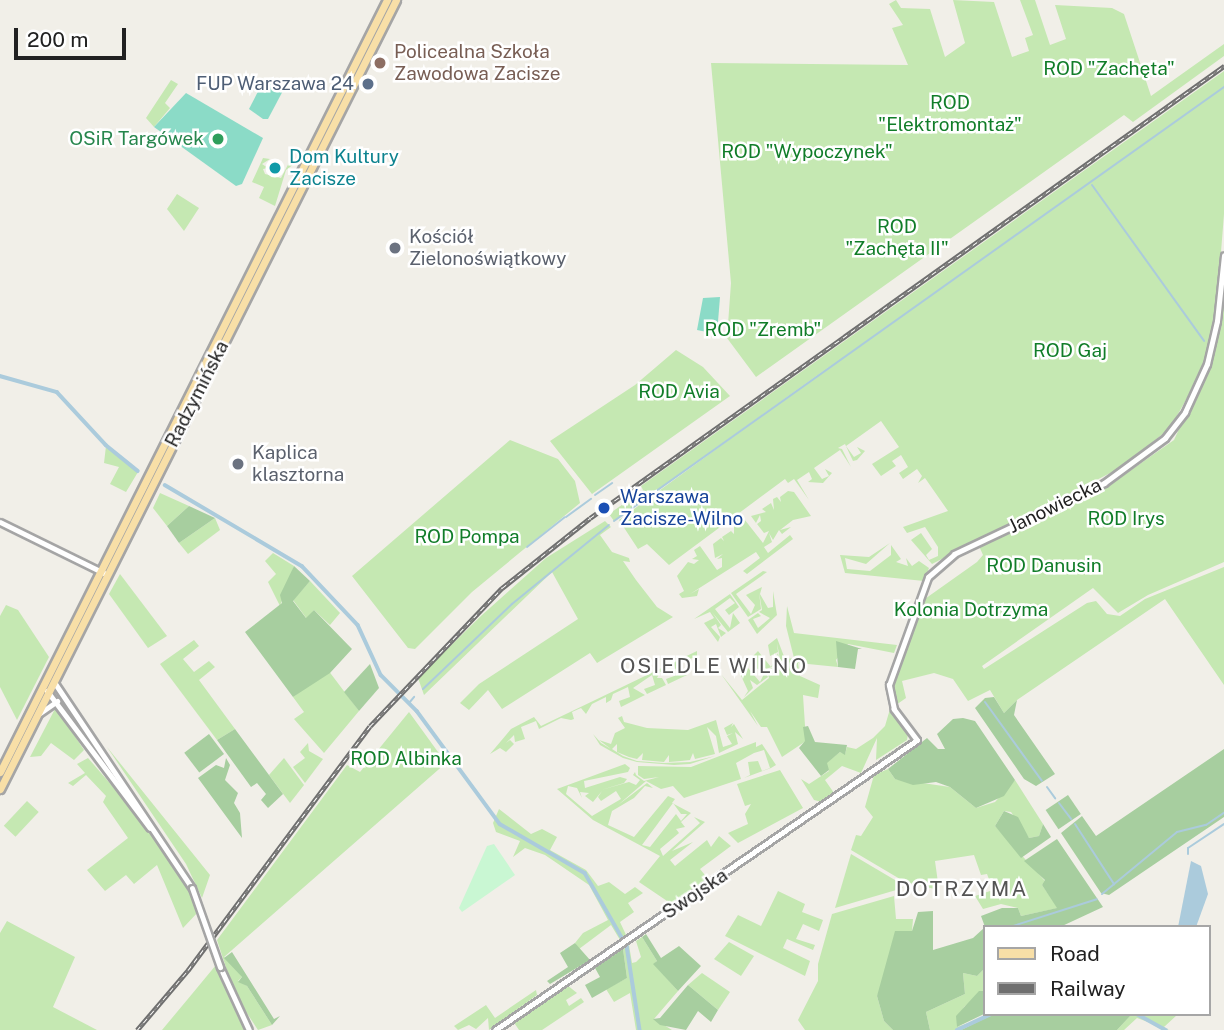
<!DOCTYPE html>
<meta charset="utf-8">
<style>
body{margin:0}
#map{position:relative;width:1224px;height:1030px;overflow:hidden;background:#f1efe8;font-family:"Public Sans",sans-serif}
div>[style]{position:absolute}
.grass>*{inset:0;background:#c5e8b2;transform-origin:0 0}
.forest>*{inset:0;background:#a7ce9f;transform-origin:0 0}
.park>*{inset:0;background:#c9f7d3}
.pitch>*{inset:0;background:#8bdbc7}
.water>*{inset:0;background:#abcbdc}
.stream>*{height:2px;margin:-1px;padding:0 1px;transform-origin:1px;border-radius:1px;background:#abcbdc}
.canal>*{height:3.5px;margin:-1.75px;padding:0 1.75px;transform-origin:1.75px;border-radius:1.75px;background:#abcbdc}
.roads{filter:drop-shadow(2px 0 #a5a5a5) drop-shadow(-2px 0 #a5a5a5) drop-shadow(0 2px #a5a5a5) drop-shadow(0 -2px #a5a5a5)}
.minor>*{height:5px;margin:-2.5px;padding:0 2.5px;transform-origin:2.5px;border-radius:2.5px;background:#fff}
.major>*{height:7px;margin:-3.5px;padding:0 3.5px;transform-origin:3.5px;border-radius:3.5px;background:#f8dfa7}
.rail>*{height:4.5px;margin-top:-2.25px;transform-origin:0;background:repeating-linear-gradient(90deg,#fff 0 5px,#6f6f6f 0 10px);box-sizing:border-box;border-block:2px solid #6f6f6f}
.bridges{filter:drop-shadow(2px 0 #a5a5a5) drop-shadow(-2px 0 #a5a5a5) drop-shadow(0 2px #a5a5a5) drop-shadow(0 -2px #a5a5a5)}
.minor-bridge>*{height:5px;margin:-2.5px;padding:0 2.5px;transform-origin:2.5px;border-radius:2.5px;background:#fff}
.dots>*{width:19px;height:19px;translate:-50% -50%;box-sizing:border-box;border:4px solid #fff;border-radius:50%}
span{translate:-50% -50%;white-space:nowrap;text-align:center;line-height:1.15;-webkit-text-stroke:5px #fff;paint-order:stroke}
.education-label{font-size:19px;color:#785e54}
.left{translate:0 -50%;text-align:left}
.park-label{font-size:19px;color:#117d29}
.service-label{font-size:19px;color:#4e5e75}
.right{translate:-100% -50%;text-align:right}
.leisure-label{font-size:19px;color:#27864d}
.culture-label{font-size:19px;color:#0d838f}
.worship-label{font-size:19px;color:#5b616d}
.street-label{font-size:19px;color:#212121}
.transit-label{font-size:19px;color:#164399}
.neighbourhood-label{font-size:21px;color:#545454;letter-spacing:2px}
.legend{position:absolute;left:983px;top:925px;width:228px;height:91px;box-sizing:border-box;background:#fff;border:2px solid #a6a6a6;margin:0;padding:9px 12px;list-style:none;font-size:21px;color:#212121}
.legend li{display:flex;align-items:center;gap:14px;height:35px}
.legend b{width:35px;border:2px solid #a6a6a6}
.scale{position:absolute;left:14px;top:28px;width:112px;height:32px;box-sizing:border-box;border:4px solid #212121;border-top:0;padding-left:9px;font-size:21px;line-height:24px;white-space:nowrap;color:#212121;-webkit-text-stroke:5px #fff;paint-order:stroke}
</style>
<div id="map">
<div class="grass">
<div style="clip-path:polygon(896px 0,901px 8px,930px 9px,945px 57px,965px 43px,953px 0,994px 2px,1012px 57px,1029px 51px,1025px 38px,1033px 35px,1020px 0,1035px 0,1050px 45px,1066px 39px,1055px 5px,1112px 8px,1124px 14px,1151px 96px,1224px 44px,1224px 56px,1133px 122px,1124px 115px,756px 377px,727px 338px,731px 283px,711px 63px,908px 65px,892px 28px,903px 25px,889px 4px)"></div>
<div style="clip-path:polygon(1224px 71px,1224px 214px,1217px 303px,1207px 352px,1199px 377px,1170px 428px,1122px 467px,932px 564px,911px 540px,921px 533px,932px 549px,926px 555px,929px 560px,938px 556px,938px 547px,925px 527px,907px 533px,903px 527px,948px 511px,925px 478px,918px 483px,922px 476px,917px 469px,903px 479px,899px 473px,908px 467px,901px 455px,892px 461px,896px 466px,881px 476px,872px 464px,899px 447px,881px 421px,846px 446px,854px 457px,861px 453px,857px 447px,865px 451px,857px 460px,853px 461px,845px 444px,838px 448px,842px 449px,851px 467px,840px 450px,814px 468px,822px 479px,829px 476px,825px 469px,832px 473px,823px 483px,808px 482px,812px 479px,809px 472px,797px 480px,809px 500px,794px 479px,788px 483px,785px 479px,669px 565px,647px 544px,638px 549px,619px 520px,840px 359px,614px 521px,609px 514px,643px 490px,641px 486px)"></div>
<div style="clip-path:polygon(171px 80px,178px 84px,165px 103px,170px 108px,154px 127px,146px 118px)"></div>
<div style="clip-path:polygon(292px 157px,294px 164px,286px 170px,275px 206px,259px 198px,264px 187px,252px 182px,263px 158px,270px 159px,262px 164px,268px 168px,263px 169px,265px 174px,281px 178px)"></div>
<div style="clip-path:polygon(177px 194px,199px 208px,184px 231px,167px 209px)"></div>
<div style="clip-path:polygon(1224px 289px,1224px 562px,1148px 595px,1118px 613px,1093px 588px,982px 666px,984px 669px,1087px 603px,1096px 601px,1107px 614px,1120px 616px,1145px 599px,1224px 567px,1224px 685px,1165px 599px,1017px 700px,1004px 713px,990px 690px,968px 701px,953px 679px,934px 673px,902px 681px,906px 698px,896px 705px,893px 687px,922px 601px,977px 562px,983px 555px,979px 546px,1066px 505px,1071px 510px,1071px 503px,1091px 493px,1094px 496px,1174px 440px,1214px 353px)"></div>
<div style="clip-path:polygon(676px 350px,703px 367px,730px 396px,592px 494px,550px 441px,635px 385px)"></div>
<div style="clip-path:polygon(510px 440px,558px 459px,575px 481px,580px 503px,472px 592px,415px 649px,408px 648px,352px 576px)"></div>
<div style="clip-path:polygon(106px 446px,138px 472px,126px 492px,110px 484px,119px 467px,104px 463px)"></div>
<div style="clip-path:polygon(788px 491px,794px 492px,811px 516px,793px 520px,780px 530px,791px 527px,782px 534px,779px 530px,773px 540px,769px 533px,772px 542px,764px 547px,768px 553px,790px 535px,793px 539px,747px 574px,743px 571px,760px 558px,756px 552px,690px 594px,699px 589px,697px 596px,682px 598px,679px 594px,684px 591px,677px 576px,688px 562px,694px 564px,699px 560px,692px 559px,697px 556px,694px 550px,700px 546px,717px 570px,722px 567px,722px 558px,717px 559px,723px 554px,715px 558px,713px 544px,721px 538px,724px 541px,722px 537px,731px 531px,734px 534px,734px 520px,741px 515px,763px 543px,769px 531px,764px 533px,757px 524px,761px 521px,760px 515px,756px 523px,751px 516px,766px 512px,762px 509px,771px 503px,774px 510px,773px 499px,777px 497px,781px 502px,780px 497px)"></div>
<div style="clip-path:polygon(160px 493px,189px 506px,167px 526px,153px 508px)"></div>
<div style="clip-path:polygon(215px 518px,220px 530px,188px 554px,179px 543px)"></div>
<div style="clip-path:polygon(605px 521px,611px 527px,600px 535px,612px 552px,629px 558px,630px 562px,623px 561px,636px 580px,657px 607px,673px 617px,597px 663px,590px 653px,502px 709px,488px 690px,469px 710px,460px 703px,479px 684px,578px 619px,552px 572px,424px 695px,418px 678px,482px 615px,546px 558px)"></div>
<div style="clip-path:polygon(890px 543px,866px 564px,845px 558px,847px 569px,870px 571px,891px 555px,891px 545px,901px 559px,896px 562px,908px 566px,906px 558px,912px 566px,919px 561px,929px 568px,924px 581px,845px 573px,840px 555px,869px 557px)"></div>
<div style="clip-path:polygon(273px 553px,294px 566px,280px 606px,268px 582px,276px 574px,265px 561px)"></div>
<div style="clip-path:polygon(763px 571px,767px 572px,736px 594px,751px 614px,755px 605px,746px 595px,762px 587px,760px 594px,768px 608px,773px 607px,773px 591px,777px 615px,757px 634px,748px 620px,758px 613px,761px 616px,753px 619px,758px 628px,770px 618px,759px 612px,762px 610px,759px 592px,761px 609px,748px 617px,731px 593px)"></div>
<div style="clip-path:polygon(120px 574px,167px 636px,148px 648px,109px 594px)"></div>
<div style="clip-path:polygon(310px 581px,340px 613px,330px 625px,314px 610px,307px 619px,293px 600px)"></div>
<div style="clip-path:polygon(730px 594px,739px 607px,729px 615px,725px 610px,735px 603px,730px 598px,715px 609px,730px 628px,733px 613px,740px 623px,728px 632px,712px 612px,721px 625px,718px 628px,726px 633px,721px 637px,716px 624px,711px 627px,720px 637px,718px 642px,704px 623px,714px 618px,710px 612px,694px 619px)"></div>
<div style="clip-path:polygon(6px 605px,18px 610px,49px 657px,17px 720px,0 687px,0 616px)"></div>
<div style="clip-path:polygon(787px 606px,794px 633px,897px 645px,894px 653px,848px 644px,836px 660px,838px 667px,798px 663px,800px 676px,820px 685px,818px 698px,803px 695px,806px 741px,782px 757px,767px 727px,761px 727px,750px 711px,758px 726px,721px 674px,742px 700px,769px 678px,767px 670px,781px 665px,777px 643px,778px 652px,770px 656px,768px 645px,777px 638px,785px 659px,794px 658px,786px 626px)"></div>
<div style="clip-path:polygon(194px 640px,199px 646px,183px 659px,194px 672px,209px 661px,215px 667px,199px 680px,235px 729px,217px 740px,160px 664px)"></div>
<div style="clip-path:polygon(697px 651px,697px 657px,681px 661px,678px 669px,683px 667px,681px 675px,687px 675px,668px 684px,666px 679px,677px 675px,674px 665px,660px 672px,657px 678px,662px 678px,666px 685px,647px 694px,644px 689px,655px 685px,652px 675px,633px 688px,645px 695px,621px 707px,619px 701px,630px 697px,628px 687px,613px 694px,611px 700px,606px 703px,606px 697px,592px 704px,586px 714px,581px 708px,572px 712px,574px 719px,571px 720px,561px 718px,539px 729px,536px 721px,521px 727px,525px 739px,515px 742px,514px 735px,506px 743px,510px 740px,514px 744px,506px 752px,500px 748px,490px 754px,511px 729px,534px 717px,541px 726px)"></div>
<div style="clip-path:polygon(758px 651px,771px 667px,778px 653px,780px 664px,766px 669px,760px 662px,768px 677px,757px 685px,750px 680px,753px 688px,744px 697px,748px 691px,737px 667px,743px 662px,760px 682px,764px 674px,754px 666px,753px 656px)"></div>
<div style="clip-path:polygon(328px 670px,359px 711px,324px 753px,294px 719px,304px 712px,293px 697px)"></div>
<div style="clip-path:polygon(56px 707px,84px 750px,74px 760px,51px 743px,41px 756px,30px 757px)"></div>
<div style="clip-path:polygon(890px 709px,892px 709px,911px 734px,910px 740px,878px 761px,910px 739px,909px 733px,892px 712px,908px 734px,907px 740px,876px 760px,877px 738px,861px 773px,842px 766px,825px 780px,834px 793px,822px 802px,814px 800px,801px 779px,809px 784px,829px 771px,826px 763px,840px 752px,845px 754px,847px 747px,856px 749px,873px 738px,885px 726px)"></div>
<div style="clip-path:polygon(409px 712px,446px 763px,224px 957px,235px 966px,242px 977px,238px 981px,247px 986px,272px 1025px,258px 1030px,235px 995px,217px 940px,347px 765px,360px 772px)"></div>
<div style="clip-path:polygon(622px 716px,624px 722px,647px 728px,688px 730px,716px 720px,723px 747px,732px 744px,727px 736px,733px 733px,727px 735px,724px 728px,733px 723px,731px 727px,734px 724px,743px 739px,735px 732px,738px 744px,719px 753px,716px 736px,707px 727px,715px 754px,695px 759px,693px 753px,690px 760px,681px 761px,669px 762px,669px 755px,664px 762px,642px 760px,643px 753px,637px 759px,629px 757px,617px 752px,617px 744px,612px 749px,623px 756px,637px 761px,664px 763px,690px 762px,715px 756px,690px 764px,674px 765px,637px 762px,623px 758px,600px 745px,593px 734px,601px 743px,611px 749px,599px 740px,611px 744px,615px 733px,625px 728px,618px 718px)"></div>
<div style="clip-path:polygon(evenodd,756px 742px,756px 747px,762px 744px,776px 765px,771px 768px,744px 778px,750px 775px,748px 762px,758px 761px,762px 771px,770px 768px,764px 750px,754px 753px,736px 763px,741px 779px,684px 798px,673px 786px,661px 789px,646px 781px,618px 805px,647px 783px,653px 788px,645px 786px,634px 798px,612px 811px,608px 825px,634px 837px,668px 796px,675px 799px,672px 803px,691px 813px,681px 822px,685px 827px,676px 829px,679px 833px,660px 849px,663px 856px,700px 823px,694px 817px,705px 822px,672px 851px,693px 842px,670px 860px,675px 866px,707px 840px,711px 847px,719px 836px,731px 846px,700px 869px,709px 880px,673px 905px,639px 882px,660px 856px,593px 820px,557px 789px,625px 764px,630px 768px,628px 772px,584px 781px,585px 788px,620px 777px,627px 779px,624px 783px,601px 790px,629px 782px,636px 785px,640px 780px,633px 775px,635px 772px,636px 775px,644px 781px,659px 777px,644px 779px,638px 775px,638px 766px,691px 767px,756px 742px,568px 786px,577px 788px,582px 798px,580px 792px,589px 793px,585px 796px,593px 802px,602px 791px,598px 797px,601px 801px,616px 791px,621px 799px,592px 816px,566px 794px,568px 786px,756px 742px,673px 803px,681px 814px,687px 814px,681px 821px,676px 814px,650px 847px,642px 845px,673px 803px)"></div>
<div style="clip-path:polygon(308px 743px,309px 751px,323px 759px,305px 783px,293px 767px,305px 758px,300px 752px)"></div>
<div style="clip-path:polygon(107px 747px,210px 875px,202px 898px,186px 864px)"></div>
<div style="clip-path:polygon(88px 758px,160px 841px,185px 877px,199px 911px,183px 928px,157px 865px,134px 884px,126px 875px,105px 891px,87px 870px,128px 838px,103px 802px,106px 796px,86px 775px,73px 786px,68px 783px,85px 773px,77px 764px)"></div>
<div style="clip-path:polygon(284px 758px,304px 785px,290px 803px,269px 775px)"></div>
<div style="clip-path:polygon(888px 769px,895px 779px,950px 787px,976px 808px,995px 802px,1015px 780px,1043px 824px,1039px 836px,1029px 838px,1011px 812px,1004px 811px,995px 826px,1045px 881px,1042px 885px,1058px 908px,1021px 916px,1018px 908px,1001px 904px,983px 909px,975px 896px,993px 890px,987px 874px,981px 875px,974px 855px,935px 861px,939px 890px,905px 882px,851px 850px,856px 835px,861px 836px,873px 817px,865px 807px,874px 775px)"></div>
<div style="clip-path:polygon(780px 770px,803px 808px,738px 843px,728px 833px,748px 824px,745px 814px,751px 804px,745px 806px,737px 784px)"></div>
<div style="left:27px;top:801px;width:16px;height:34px;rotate:43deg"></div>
<div style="clip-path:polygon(499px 809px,531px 834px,542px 829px,557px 837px,550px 850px,586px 870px,598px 886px,609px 882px,625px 894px,635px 887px,643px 893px,628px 903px,634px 912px,620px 922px,627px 937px,620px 940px,611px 925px,579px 949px,575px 943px,583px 933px,608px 920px,589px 885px,545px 855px,525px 848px,513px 857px,520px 841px,496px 832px,493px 823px)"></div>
<div style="clip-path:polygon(851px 854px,900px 883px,903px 888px,835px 908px)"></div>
<div style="clip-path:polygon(778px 891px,805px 904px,802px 912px,823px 920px,819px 931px,803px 924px,796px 939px,815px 945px,813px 950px,787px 939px,783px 948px,810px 961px,805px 976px,725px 936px,738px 915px,761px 926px)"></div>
<div style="clip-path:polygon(894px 896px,896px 919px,913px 919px,912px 931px,877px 996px,884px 1021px,893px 1030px,805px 1030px,798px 1020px,818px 981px,818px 964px,832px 914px)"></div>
<div style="clip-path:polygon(7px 921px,75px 957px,53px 1007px,97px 1030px,0 1030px,0 933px)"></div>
<div style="clip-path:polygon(642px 937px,657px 961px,654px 964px,678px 991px,654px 1019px,672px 1030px,636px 1030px,630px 993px,614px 1002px,606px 989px,627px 978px,623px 949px,629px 945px,632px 963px,636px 962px,641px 957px,636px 941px)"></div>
<div style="clip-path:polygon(729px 942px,754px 956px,741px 976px,714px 959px)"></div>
<div style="clip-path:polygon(216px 965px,245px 1030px,162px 1030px,192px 994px)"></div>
<div style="clip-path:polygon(984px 969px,984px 991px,964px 1007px,957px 1027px,994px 1014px,961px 1030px,930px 1030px,926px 1012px,965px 994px,963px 973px,977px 976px)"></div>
<div style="clip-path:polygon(702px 973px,730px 992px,718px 1010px,688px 985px)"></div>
<div style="clip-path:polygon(567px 985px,577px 993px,566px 1000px,569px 1006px,581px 998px,584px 1002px,542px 1030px,519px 1030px,513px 1021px)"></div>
<div style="clip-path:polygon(536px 990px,537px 995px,489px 1030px,488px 1018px,476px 1029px,469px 1025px,458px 1030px,454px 1026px,486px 1005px,495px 1018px)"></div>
<div style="clip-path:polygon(1132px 1014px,1177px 1014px,1177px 1015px,1164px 1027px,1170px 1030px,1137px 1018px,1124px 1030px,1117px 1030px)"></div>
</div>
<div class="forest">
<div style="clip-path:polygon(189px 506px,215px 518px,179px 543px,167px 526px)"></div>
<div style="clip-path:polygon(294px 566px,310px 581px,293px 601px,306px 618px,314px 610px,352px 649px,330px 673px,293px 697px,245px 632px,282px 603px,280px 595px)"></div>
<div style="clip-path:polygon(836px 641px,862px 649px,858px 649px,855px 669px,838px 667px)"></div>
<div style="clip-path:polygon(370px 664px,379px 688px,359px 711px,344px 692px)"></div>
<div style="clip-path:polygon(994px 697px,1004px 713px,1017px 700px,1014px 715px,1055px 774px,1036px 786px,1024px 779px,975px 708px,985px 698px)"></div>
<div style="clip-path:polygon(963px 718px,975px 721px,1015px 780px,1004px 796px,976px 808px,950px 787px,936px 782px,913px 785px,895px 779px,888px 769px,927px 738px,938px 749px,945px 749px,937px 734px,953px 719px)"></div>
<div style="clip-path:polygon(808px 726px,815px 742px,847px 745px,845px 755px,840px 752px,827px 763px,829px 770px,821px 776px,799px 748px,805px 741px,803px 727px)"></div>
<div style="clip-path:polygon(235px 729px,283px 794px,268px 808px,261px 800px,266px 794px,257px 783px,251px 787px,217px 740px)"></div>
<div style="left:209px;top:734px;width:25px;height:31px;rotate:53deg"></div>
<div style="clip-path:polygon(1224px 749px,1224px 817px,1109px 895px,1101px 893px,1061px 833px,1082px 816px,1096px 836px)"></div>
<div style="clip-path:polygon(226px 758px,230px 765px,225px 780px,238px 793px,234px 803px,240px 813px,242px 838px,198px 778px,216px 765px,224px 768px)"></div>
<div style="left:1068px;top:795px;width:23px;height:27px;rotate:56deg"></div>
<div style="clip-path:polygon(1004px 811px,1018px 817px,1029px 838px,1039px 836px,1043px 824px,1051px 837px,1021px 858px,995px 826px)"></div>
<div style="clip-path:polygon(1057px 839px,1103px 907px,1060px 927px,985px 927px,981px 916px,1002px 908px,1018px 908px,1021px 916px,1057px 908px,1042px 885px,1045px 880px,1024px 861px)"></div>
<div style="clip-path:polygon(933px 911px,933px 950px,973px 938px,984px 928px,984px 969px,977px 976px,963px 973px,965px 994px,926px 1012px,930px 1030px,893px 1030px,884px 1021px,877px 996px,895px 931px,912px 931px,918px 912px)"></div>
<div style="clip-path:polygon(646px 934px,661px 958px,679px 946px,701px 966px,678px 991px,653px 964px,657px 961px,642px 937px)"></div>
<div style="clip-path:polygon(575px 943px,590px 960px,550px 984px,547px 981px,568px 967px,560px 953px)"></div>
<div style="clip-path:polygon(623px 949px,627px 978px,592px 998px,585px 985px,600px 977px,595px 968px)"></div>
<div style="clip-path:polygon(232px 952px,274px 1019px,280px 1016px,272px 1025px,247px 986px,238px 982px,242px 977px,224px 958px)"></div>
<div style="clip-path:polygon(688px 985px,718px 1010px,711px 1022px,698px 1011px,686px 1030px,660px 1025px,653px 1019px,660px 1018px)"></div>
<div style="clip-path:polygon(979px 991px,984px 991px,984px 1014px,957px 1027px,956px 1016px)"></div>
<div style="clip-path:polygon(994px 1014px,1132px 1014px,1117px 1030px,961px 1030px)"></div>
</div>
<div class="park">
<div style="clip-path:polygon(494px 844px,515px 875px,462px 912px,459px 908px,487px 846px)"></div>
</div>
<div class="pitch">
<div style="clip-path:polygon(265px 78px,286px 85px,268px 119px,263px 119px,249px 109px)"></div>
<div style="clip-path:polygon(186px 93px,263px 138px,242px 184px,236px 186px,154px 127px)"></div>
<div style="clip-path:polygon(720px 297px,717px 334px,697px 330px,703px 298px)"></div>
</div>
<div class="water">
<div style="clip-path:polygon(1191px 861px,1201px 866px,1208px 894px,1196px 927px,1178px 927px)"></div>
</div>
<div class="stream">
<div style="left:1092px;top:185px;width:192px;rotate:54.3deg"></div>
<div style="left:595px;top:495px;width:21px;rotate:-35deg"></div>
<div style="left:566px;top:517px;width:31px;rotate:-36deg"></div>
<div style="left:614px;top:521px;width:749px;rotate:-35.43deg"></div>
<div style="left:527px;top:547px;width:48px;rotate:-38.3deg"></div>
<div style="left:423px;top:689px;width:123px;rotate:-43.7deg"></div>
<div style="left:512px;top:604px;width:125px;rotate:-39.2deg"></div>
<div style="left:985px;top:702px;width:97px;rotate:54.2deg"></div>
<div style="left:409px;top:703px;width:8px;rotate:-50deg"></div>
<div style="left:1047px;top:787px;width:14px;rotate:54deg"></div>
<div style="left:1059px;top:803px;width:20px;rotate:53deg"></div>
<div style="left:1075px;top:824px;width:72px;rotate:57deg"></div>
<div style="left:1188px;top:854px;width:6px;rotate:-90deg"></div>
<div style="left:1188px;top:848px;width:43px;rotate:-33.7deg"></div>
<div style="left:1102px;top:894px;width:97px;rotate:-39.6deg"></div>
<div style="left:1177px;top:832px;width:30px;rotate:-14deg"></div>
<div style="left:1206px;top:825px;width:22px;rotate:-34deg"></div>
<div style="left:1010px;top:927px;width:91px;rotate:-17.8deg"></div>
</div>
<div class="canal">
<div style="left:0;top:376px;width:59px;rotate:15.7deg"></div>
<div style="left:57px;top:392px;width:72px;rotate:47.2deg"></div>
<div style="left:106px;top:445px;width:41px;rotate:39.1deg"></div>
<div style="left:165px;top:485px;width:159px;rotate:30.6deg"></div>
<div style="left:302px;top:566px;width:81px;rotate:46.5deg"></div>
<div style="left:358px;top:625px;width:55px;rotate:65.3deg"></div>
<div style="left:381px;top:675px;width:51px;rotate:45deg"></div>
<div style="left:417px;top:711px;width:140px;rotate:53.7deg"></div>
<div style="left:500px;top:824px;width:98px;rotate:30deg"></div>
<div style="left:585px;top:873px;width:84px;rotate:60.1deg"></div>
<div style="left:627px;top:946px;width:85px;rotate:81.2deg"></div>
<div style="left:1137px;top:1014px;width:33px;rotate:29deg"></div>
<div style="left:957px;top:1030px;width:38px;rotate:-25deg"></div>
</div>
<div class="roads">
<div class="minor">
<div style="left:0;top:522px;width:116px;rotate:26.1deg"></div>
<div style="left:54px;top:682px;width:248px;rotate:56.2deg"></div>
<div style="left:47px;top:691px;width:171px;rotate:53.1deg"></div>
<div style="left:40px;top:713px;width:21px;rotate:-35deg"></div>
<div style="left:220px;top:967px;width:69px;rotate:65.3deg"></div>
<div style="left:495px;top:1030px;width:512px;rotate:-34.5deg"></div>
<div style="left:917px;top:740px;width:39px;rotate:-127deg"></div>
<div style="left:894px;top:709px;width:25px;rotate:-102deg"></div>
<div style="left:889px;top:685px;width:115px;rotate:-70.1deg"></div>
<div style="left:928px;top:577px;width:35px;rotate:-41deg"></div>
<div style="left:954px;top:554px;width:166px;rotate:-25.3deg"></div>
<div style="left:1104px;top:483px;width:76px;rotate:-36.4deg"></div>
<div style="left:1165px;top:438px;width:33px;rotate:-52deg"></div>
<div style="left:1185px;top:412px;width:53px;rotate:-65.4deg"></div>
<div style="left:1207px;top:364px;width:44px;rotate:-76.9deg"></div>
<div style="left:1217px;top:321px;width:66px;rotate:-83.9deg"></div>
</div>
<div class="major">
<div style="left:0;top:772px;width:864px;rotate:-63.38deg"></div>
<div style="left:0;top:789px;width:883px;rotate:-63.35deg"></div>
</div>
</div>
<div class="rail">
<div style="left:137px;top:1030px;width:79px;rotate:-49.6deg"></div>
<div style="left:188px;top:970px;width:304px;rotate:-53.3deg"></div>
<div style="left:370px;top:726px;width:191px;rotate:-46.3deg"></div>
<div style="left:502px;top:588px;width:112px;rotate:-38.5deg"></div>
<div style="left:590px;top:518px;width:779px;rotate:-35.49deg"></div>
</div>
<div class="bridges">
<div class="minor-bridge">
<div style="left:192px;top:888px;width:84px;rotate:70.5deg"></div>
</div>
</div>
<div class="dots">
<div style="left:380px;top:63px;background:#8d6e63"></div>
<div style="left:368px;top:84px;background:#5c6f8a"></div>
<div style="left:218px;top:139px;background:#2e9e5b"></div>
<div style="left:275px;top:168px;background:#0f9aa8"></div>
<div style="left:395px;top:248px;background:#6b7280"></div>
<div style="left:238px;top:464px;background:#6b7280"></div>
<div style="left:604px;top:508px;background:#1a4fb4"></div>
</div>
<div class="education-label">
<span class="left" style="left:394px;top:63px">Policealna Szkoła<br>Zawodowa Zacisze</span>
</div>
<div class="park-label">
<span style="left:1109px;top:69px">ROD "Zachęta"</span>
<span style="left:950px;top:114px">ROD<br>"Elektromontaż"</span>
<span style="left:807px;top:152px">ROD "Wypoczynek"</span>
<span style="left:897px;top:238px">ROD<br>"Zachęta II"</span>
<span style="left:763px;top:330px">ROD "Zremb"</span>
<span style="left:1070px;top:351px">ROD Gaj</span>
<span style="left:679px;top:392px">ROD Avia</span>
<span style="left:1126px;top:519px">ROD Irys</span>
<span style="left:467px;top:537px">ROD Pompa</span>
<span style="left:1044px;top:566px">ROD Danusin</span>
<span style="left:971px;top:610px">Kolonia Dotrzyma</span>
<span style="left:406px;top:759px">ROD Albinka</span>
</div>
<div class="service-label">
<span class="right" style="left:354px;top:84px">FUP Warszawa 24</span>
</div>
<div class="leisure-label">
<span class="right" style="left:204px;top:139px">OSiR Targówek</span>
</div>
<div class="culture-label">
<span class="left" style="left:289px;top:168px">Dom Kultury<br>Zacisze</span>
</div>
<div class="worship-label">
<span class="left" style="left:409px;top:248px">Kościół<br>Zielonoświątkowy</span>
<span class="left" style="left:252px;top:464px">Kaplica<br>klasztorna</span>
</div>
<div class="street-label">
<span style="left:197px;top:394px;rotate:-63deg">Radzymińska</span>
<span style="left:1055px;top:506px;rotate:-26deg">Janowiecka</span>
<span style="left:695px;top:894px;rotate:-34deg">Swojska</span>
</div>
<div class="transit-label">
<span class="left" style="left:620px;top:508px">Warszawa<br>Zacisze-Wilno</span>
</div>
<div class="neighbourhood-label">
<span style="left:714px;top:666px">OSIEDLE WILNO</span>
<span style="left:962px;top:889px">DOTRZYMA</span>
</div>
<ul class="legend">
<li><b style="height:9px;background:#f8dfa7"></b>Road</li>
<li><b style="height:9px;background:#6f6f6f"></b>Railway</li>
</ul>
<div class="scale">200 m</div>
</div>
